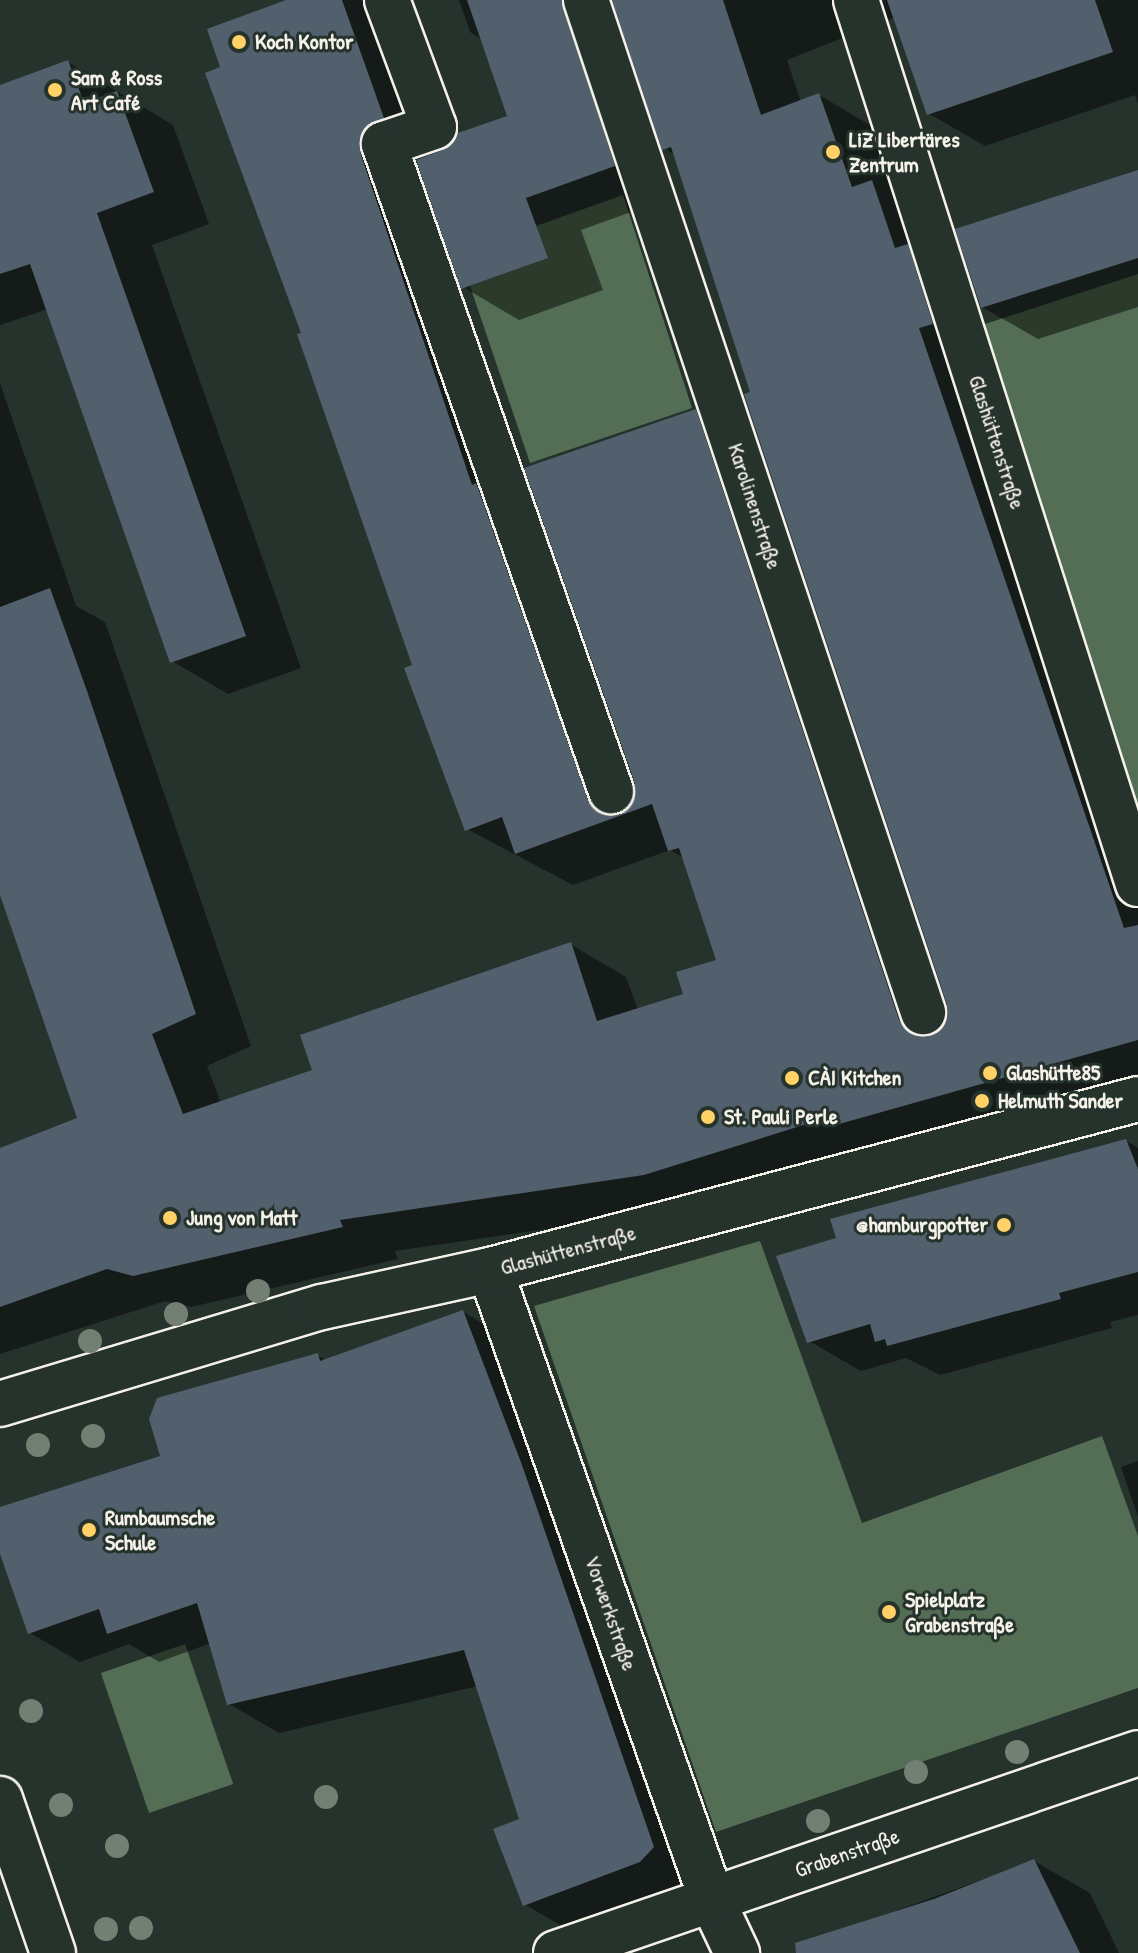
<!DOCTYPE html>
<meta charset="utf-8">
<style>
body{margin:0}
#map{position:relative;width:1138px;height:1953px;overflow:hidden;background:#26332d;font-family:"Patrick Hand",sans-serif}
div>[style]{position:absolute}
.green>*{inset:0;background:#536e54;transform-origin:0 0}
.shadow>*{inset:0;background:#0007}
.building>*{inset:0;background:#51606c}
.roads{filter:drop-shadow(2px 0 #f4f1e8) drop-shadow(-2px 0 #f4f1e8) drop-shadow(0 2px #f4f1e8) drop-shadow(0 -2px #f4f1e8)}
.street>*{height:44px;margin:-22px;padding:0 22px;transform-origin:22px;border-radius:22px;background:#26332d}
.trees>*{width:24px;height:24px;margin:-12px;border-radius:50%;background:#747f73}
.dots>*{width:22px;height:22px;translate:-50% -50%;box-sizing:border-box;border:4px solid #26332d;border-radius:50%}
span{translate:-50% -50%;white-space:nowrap;text-align:center;line-height:1.15;-webkit-text-stroke:6px #26332d;paint-order:stroke}
.poi-label{font-size:22px;color:#f4f1e8;font-weight:700}
.left{translate:0 -50%;text-align:left}
.right{translate:-100% -50%;text-align:right}
.street-label{font-size:22px;color:#f4f1e8}
</style>
<div id="map">
<div class="green">
<div style="clip-path:polygon(623px 195px,692px 408px,530px 463px,470px 286px,547px 258px,536px 226px)"></div>
<div style="clip-path:polygon(1138px 274px,1138px 816px,979px 326px)"></div>
<div style="clip-path:polygon(760px 1241px,862px 1523px,1102px 1436px,1138px 1536px,1138px 1688px,716px 1832px,534px 1306px)"></div>
<div style="left:185px;top:1644px;width:148px;height:89px;rotate:71deg"></div>
</div>
<div class="shadow">
<div style="clip-path:polygon(evenodd,295px 0,360px 0,392px 18px,441px 153px,509px 117px,483px 40px,470px 32px,459px 0,1138px 0,1138px 104px,1135px 95px,985px 146px,928px 113px,895px 17px,787px 60px,801px 102px,819px 95px,875px 128px,1138px 840px,1138px 1087px,702px 1206px,395px 1251px,398px 1259px,191px 1307px,165px 1301px,0 1354px,0 1149px,79px 1120px,0 889px,0 383px,76px 606px,105px 622px,251px 1046px,207px 1066px,221px 1103px,315px 1071px,570px 944px,626px 977px,638px 1010px,685px 996px,718px 961px,684px 858px,670px 850px,573px 885px,467px 829px,223px 69px,295px 0,622px 23px,664px 148px,675px 155px,753px 393px,949px 1004px,945px 1023px,752px 444px,696px 412px,633px 804px,416px 186px,420px 164px,463px 287px,519px 320px,603px 290px,581px 230px,670px 198px,617px 29px,622px 23px,295px 0,475px 486px,480px 486px,593px 809px,589px 810px,475px 486px)"></div>
<div style="clip-path:polygon(68px 62px,173px 125px,209px 224px,152px 245px,301px 668px,228px 694px,172px 661px,48px 309px,0 325px,0 87px)"></div>
<div style="clip-path:polygon(1138px 172px,1138px 307px,1038px 339px,982px 307px)"></div>
<div style="clip-path:polygon(1126px 1141px,1138px 1148px,1138px 1315px,1110px 1322px,1112px 1328px,940px 1375px,906px 1358px,861px 1371px,809px 1341px)"></div>
<div style="clip-path:polygon(463px 1312px,513px 1341px,691px 1891px,574px 1933px,524px 1904px,522px 1820px,478px 1686px,279px 1733px,229px 1704px,211px 1643px,159px 1662px,129px 1644px,80px 1662px,30px 1633px,0 1548px,0 1509px,162px 1457px,317px 1355px,326px 1360px)"></div>
<div style="clip-path:polygon(1138px 1461px,1138px 1517px,1121px 1467px)"></div>
<div style="clip-path:polygon(1034px 1861px,1090px 1893px,1119px 1953px,838px 1953px,845px 1929px)"></div>
</div>
<div class="building">
<div style="clip-path:polygon(286px 0,342px 0,384px 118px,365px 128px,360px 152px,472px 485px,476px 483px,588px 800px,595px 810px,619px 815px,630px 807px,635px 783px,524px 468px,696px 409px,899px 1020px,907px 1031px,930px 1036px,942px 1028px,947px 1004px,744px 394px,750px 392px,671px 147px,662px 150px,612px 0,723px 0,761px 115px,819px 93px,852px 187px,872px 180px,895px 248px,908px 244px,933px 324px,919px 328px,1124px 928px,1138px 925px,1138px 1040px,832px 1126px,829px 1117px,644px 1175px,340px 1220px,343px 1227px,133px 1276px,107px 1269px,0 1307px,0 1148px,77px 1118px,0 895px,0 607px,50px 588px,87px 691px,196px 1014px,152px 1034px,183px 1114px,312px 1070px,300px 1035px,571px 942px,597px 1021px,683px 994px,676px 972px,716px 960px,679px 848px,668px 851px,652px 804px,515px 854px,502px 817px,465px 831px,404px 668px,412px 665px,297px 334px,301px 333px,205px 73px,220px 67px,207px 29px)"></div>
<div style="clip-path:polygon(467px 0,562px 0,615px 166px,526px 198px,548px 258px,461px 289px,416px 160px,443px 150px,458px 133px,507px 116px)"></div>
<div style="clip-path:polygon(887px 0,1095px 0,1113px 52px,927px 115px)"></div>
<div style="clip-path:polygon(68px 60px,84px 103px,117px 91px,154px 192px,97px 213px,246px 636px,170px 663px,30px 264px,0 274px,0 85px)"></div>
<div style="clip-path:polygon(1138px 170px,1138px 258px,981px 308px,955px 229px)"></div>
<div style="clip-path:polygon(1126px 1139px,1138px 1169px,1138px 1272px,1059px 1293px,1061px 1299px,887px 1346px,885px 1339px,875px 1342px,870px 1324px,807px 1343px,776px 1256px,836px 1238px,830px 1219px)"></div>
<div style="clip-path:polygon(463px 1310px,522px 1465px,654px 1847px,640px 1862px,523px 1906px,493px 1829px,519px 1819px,464px 1650px,227px 1705px,197px 1603px,107px 1634px,99px 1609px,28px 1634px,0 1554px,0 1507px,160px 1456px,149px 1419px,157px 1398px,318px 1353px,320px 1361px)"></div>
<div style="clip-path:polygon(1034px 1859px,1080px 1953px,796px 1953px,795px 1943px,934px 1899px)"></div>
</div>
<div class="roads">
<div class="street">
<div style="left:387px;top:0;width:135px;rotate:69.7deg"></div>
<div style="left:434px;top:127px;width:53px;rotate:161.2deg"></div>
<div style="left:384px;top:144px;width:686px;rotate:70.67deg"></div>
<div style="left:586px;top:0;width:1067px;rotate:71.58deg"></div>
<div style="left:856px;top:0;width:928px;rotate:72.31deg"></div>
<div style="left:490px;top:1270px;width:668px;rotate:70.59deg"></div>
<div style="left:712px;top:1900px;width:59px;rotate:64.7deg"></div>
<div style="left:0;top:1404px;width:336px;rotate:-16.8deg"></div>
<div style="left:322px;top:1307px;width:172px;rotate:-12.4deg"></div>
<div style="left:490px;top:1270px;width:670px;rotate:-14.78deg"></div>
<div style="left:0;top:1799px;width:163px;rotate:71deg"></div>
<div style="left:556px;top:1953px;width:615px;rotate:-18.96deg"></div>
</div>
</div>
<div class="trees">
<div style="left:258px;top:1291px"></div>
<div style="left:176px;top:1314px"></div>
<div style="left:90px;top:1341px"></div>
<div style="left:93px;top:1436px"></div>
<div style="left:38px;top:1445px"></div>
<div style="left:31px;top:1711px"></div>
<div style="left:1017px;top:1752px"></div>
<div style="left:916px;top:1772px"></div>
<div style="left:326px;top:1797px"></div>
<div style="left:61px;top:1805px"></div>
<div style="left:818px;top:1821px"></div>
<div style="left:117px;top:1846px"></div>
<div style="left:141px;top:1928px"></div>
<div style="left:106px;top:1929px"></div>
</div>
<div class="dots">
<div style="left:239px;top:42px;background:#ffd166"></div>
<div style="left:55px;top:90px;background:#ffd166"></div>
<div style="left:833px;top:152px;background:#ffd166"></div>
<div style="left:990px;top:1073px;background:#ffd166"></div>
<div style="left:792px;top:1078px;background:#ffd166"></div>
<div style="left:982px;top:1101px;background:#ffd166"></div>
<div style="left:708px;top:1117px;background:#ffd166"></div>
<div style="left:170px;top:1218px;background:#ffd166"></div>
<div style="left:1004px;top:1225px;background:#ffd166"></div>
<div style="left:89px;top:1530px;background:#ffd166"></div>
<div style="left:889px;top:1612px;background:#ffd166"></div>
</div>
<div class="poi-label">
<span class="left" style="left:255px;top:42px">Koch Kontor</span>
<span class="left" style="left:71px;top:90px">Sam &amp; Ross<br>Art Café</span>
<span class="left" style="left:849px;top:152px">LiZ Libertäres<br>Zentrum</span>
<span class="left" style="left:1006px;top:1073px">Glashütte85</span>
<span class="left" style="left:808px;top:1078px">CÀI Kitchen</span>
<span class="left" style="left:998px;top:1101px">Helmuth Sander</span>
<span class="left" style="left:724px;top:1117px">St. Pauli Perle</span>
<span class="left" style="left:186px;top:1218px">Jung von Matt</span>
<span class="right" style="left:988px;top:1225px">@hamburgpotter</span>
<span class="left" style="left:105px;top:1530px">Rumbaumsche<br>Schule</span>
<span class="left" style="left:905px;top:1612px">Spielplatz<br>Grabenstraße</span>
</div>
<div class="street-label">
<span style="left:997px;top:442px;rotate:72deg">Glashüttenstraße</span>
<span style="left:755px;top:506px;rotate:72deg">Karolinenstraße</span>
<span style="left:568px;top:1250px;rotate:-15deg">Glashüttenstraße</span>
<span style="left:611px;top:1613px;rotate:71deg">Vorwerkstraße</span>
<span style="left:847px;top:1853px;rotate:-19deg">Grabenstraße</span>
</div>
</div>
